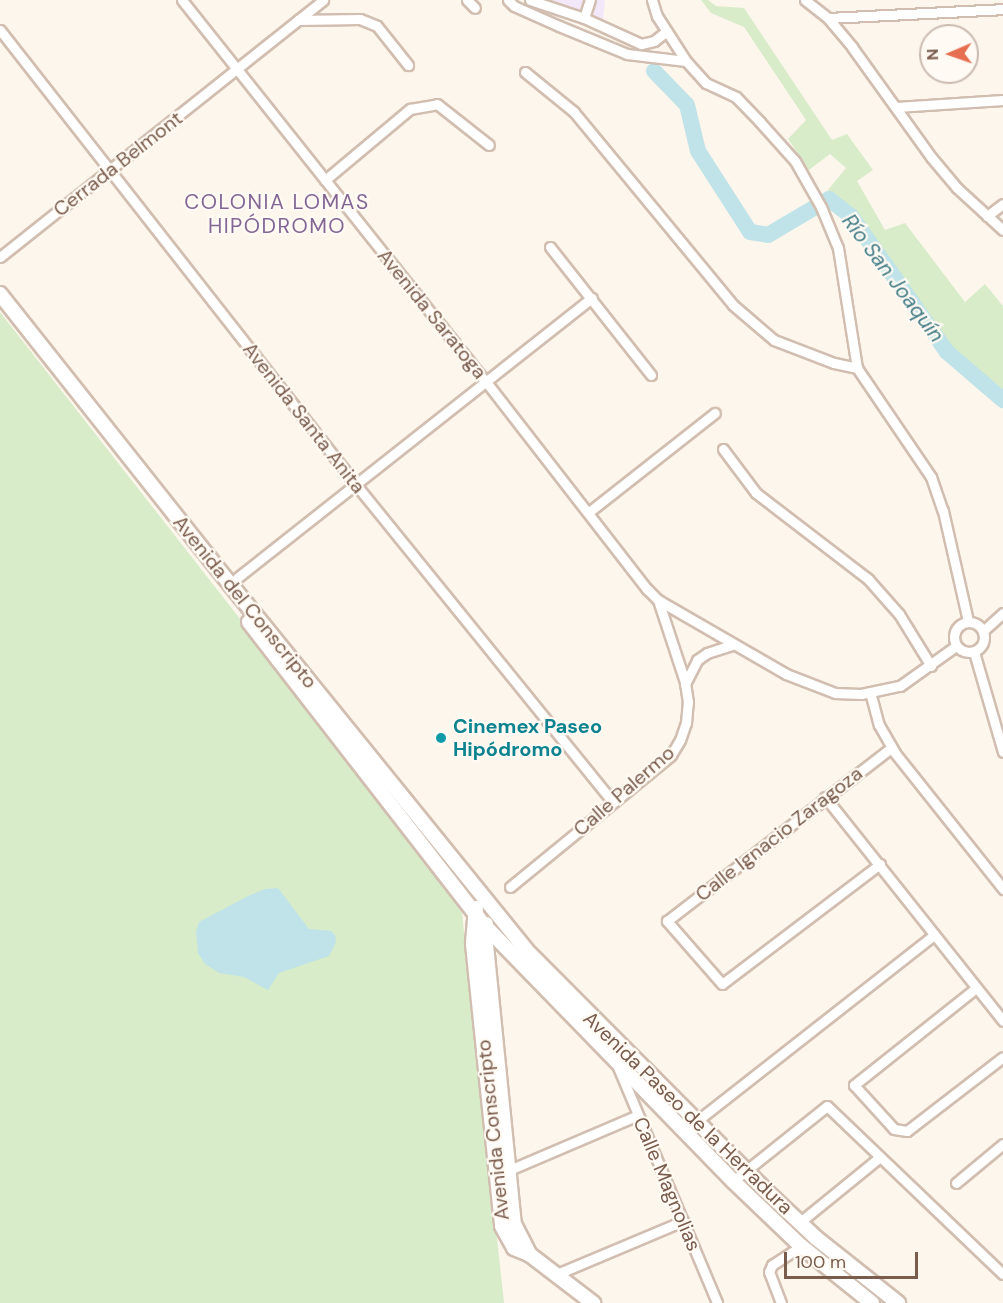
<!DOCTYPE html>
<meta charset="utf-8">
<style>
body{margin:0}
#map{position:relative;width:1003px;height:1303px;overflow:hidden;background:#fdf6ec;font-family:"DM Sans",sans-serif}
div>[style]{position:absolute}
.education>*{inset:0;background:#f3e8fa}
.green>*{inset:0;background:#d8ecc9}
.water>*{inset:0;background:#bfe3e8}
.river>*{height:16px;margin:-8px;padding:0 8px;transform-origin:8px;border-radius:8px;background:#bfe3e8}
.roads{filter:drop-shadow(2px 0 #d1beb0) drop-shadow(-2px 0 #d1beb0) drop-shadow(0 2px #d1beb0) drop-shadow(0 -2px #d1beb0)}
.minor>*{height:9px;margin:-4.5px;padding:0 4.5px;transform-origin:4.5px;border-radius:4.5px;background:#fff}
.minor>.ring{margin:-4.5px;padding:0;box-sizing:content-box;background:none;border:9px solid #fff;border-radius:50%}
.secondary>*{height:14px;margin:-7px;padding:0 7px;transform-origin:7px;border-radius:7px;background:#fff}
.dots>*{width:16px;height:16px;translate:-50% -50%;box-sizing:border-box;border:3px solid #fffaf3;border-radius:50%}
span{translate:-50% -50%;white-space:nowrap;text-align:center;line-height:1.15;-webkit-text-stroke:4.5px #fffaf3;paint-order:stroke}
.street-label{font-size:20px;color:#7a5c4d}
.culture-label{font-size:20px;color:#0d838f;font-weight:700}
.left{translate:0 -50%;text-align:left}
.neighbourhood-label{font-size:21px;color:#846695;letter-spacing:1.5px}
.water-label{font-size:21px;color:#437c86;font-style:italic}
.north{position:absolute;left:919px;top:24px;width:60px;height:60px;box-sizing:border-box;background:#fffaf3;border:2px solid #cabbb1;border-radius:50%;rotate:268deg;font-size:16px;font-weight:700;line-height:24px;text-align:center;color:#7a5c4d}
.north::after{content:'';display:block;margin:auto;width:21px;height:27px;background:#e76f51;clip-path:polygon(50% 0,100% 100%,50% 72%,0 100%)}
.scale{position:absolute;left:784px;top:1252px;width:134px;height:27px;box-sizing:border-box;border:3px solid #7a5c4d;border-top:0;padding-left:8px;font-size:18px;line-height:21px;white-space:nowrap;color:#7a5c4d;-webkit-text-stroke:4px #fffaf3;paint-order:stroke}
</style>
<div id="map">
<div class="education">
<div style="clip-path:polygon(538px 0,605px 0,603px 21px,583px 10px,574px 11px)"></div>
</div>
<div class="green">
<div style="clip-path:polygon(701px 0,708px 0,716px 6px,744px 8px,832px 140px,847px 134px,873px 170px,857px 181px,885px 230px,905px 223px,965px 302px,985px 284px,1003px 306px,1003px 408px,1000px 399px,945px 353px,870px 239px,828px 190px,846px 168px,830px 154px,809px 170px,788px 139px,806px 120px,744px 27px,711px 13px)"></div>
<div style="clip-path:polygon(0 312px,374px 790px,462px 913px,504px 1303px,0 1303px)"></div>
</div>
<div class="water">
<div style="clip-path:polygon(278px 888px,309px 929px,331px 931px,335px 935px,336px 942px,329px 956px,279px 973px,268px 990px,244px 977px,219px 973px,205px 964px,198px 953px,196px 932px,199px 922px,248px 896px,265px 889px)"></div>
</div>
<div class="river">
<div style="left:654px;top:71px;width:47px;rotate:45.9deg"></div>
<div style="left:687px;top:105px;width:47px;rotate:76.6deg"></div>
<div style="left:698px;top:151px;width:96px;rotate:57.3deg"></div>
<div style="left:750px;top:232px;width:18px;rotate:9deg"></div>
<div style="left:768px;top:235px;width:71px;rotate:-30.5deg"></div>
<div style="left:829px;top:199px;width:28px;rotate:38deg"></div>
<div style="left:851px;top:216px;width:166px;rotate:54.8deg"></div>
<div style="left:947px;top:352px;width:74px;rotate:40.6deg"></div>
</div>
<div class="roads">
<div class="minor">
<div style="left:182px;top:0;width:490px;rotate:51.5deg"></div>
<div style="left:487px;top:383px;width:261px;rotate:52.2deg"></div>
<div style="left:647px;top:589px;width:16px;rotate:45deg"></div>
<div style="left:658px;top:600px;width:148px;rotate:30deg"></div>
<div style="left:786px;top:674px;width:53px;rotate:21.2deg"></div>
<div style="left:835px;top:693px;width:26px;rotate:2deg"></div>
<div style="left:861px;top:694px;width:40px;rotate:-12deg"></div>
<div style="left:900px;top:686px;width:69px;rotate:-35.5deg"></div>
<div style="left:467px;top:0;width:11px;rotate:45deg"></div>
<div style="left:508px;top:0;width:8px;rotate:45deg"></div>
<div style="left:514px;top:6px;width:49px;rotate:24deg"></div>
<div style="left:559px;top:26px;width:74px;rotate:22.4deg"></div>
<div style="left:627px;top:54px;width:59px;rotate:6.8deg"></div>
<div style="left:530px;top:0;width:57px;rotate:18.4deg"></div>
<div style="left:584px;top:18px;width:63px;rotate:24.5deg"></div>
<div style="left:641px;top:44px;width:13px;rotate:-13deg"></div>
<div style="left:654px;top:41px;width:16px;rotate:-38deg"></div>
<div style="left:652px;top:0;width:17px;rotate:73deg"></div>
<div style="left:657px;top:16px;width:54px;rotate:57.2deg"></div>
<div style="left:686px;top:61px;width:30px;rotate:48deg"></div>
<div style="left:706px;top:83px;width:33px;rotate:25deg"></div>
<div style="left:736px;top:97px;width:35px;rotate:46deg"></div>
<div style="left:760px;top:122px;width:52px;rotate:48.1deg"></div>
<div style="left:795px;top:161px;width:53px;rotate:60.5deg"></div>
<div style="left:821px;top:207px;width:44px;rotate:67.5deg"></div>
<div style="left:838px;top:248px;width:121px;rotate:81deg"></div>
<div style="left:857px;top:368px;width:132px;rotate:55.8deg"></div>
<div style="left:931px;top:477px;width:36px;rotate:71deg"></div>
<div style="left:943px;top:511px;width:113px;rotate:77.2deg"></div>
<div style="left:805px;top:0;width:29px;rotate:38deg"></div>
<div style="left:828px;top:18px;width:38px;rotate:50deg"></div>
<div style="left:852px;top:47px;width:135px;rotate:54.3deg"></div>
<div style="left:931px;top:157px;width:40px;rotate:50deg"></div>
<div style="left:957px;top:188px;width:62px;rotate:42.4deg"></div>
<div style="left:584px;top:18px;width:19px;rotate:-72deg"></div>
<div style="left:828px;top:18px;width:175px;rotate:-2.9deg"></div>
<div style="left:298px;top:20px;width:62px;rotate:-0.9deg"></div>
<div style="left:360px;top:19px;width:18px;rotate:22deg"></div>
<div style="left:377px;top:26px;width:50px;rotate:51.5deg"></div>
<div style="left:0;top:30px;width:579px;rotate:51.94deg"></div>
<div style="left:357px;top:486px;width:407px;rotate:51deg"></div>
<div style="left:525px;top:72px;width:63px;rotate:39.2deg"></div>
<div style="left:574px;top:112px;width:250px;rotate:50.5deg"></div>
<div style="left:733px;top:305px;width:54px;rotate:40.5deg"></div>
<div style="left:774px;top:340px;width:64px;rotate:21deg"></div>
<div style="left:834px;top:363px;width:24px;rotate:12deg"></div>
<div style="left:896px;top:107px;width:107px;rotate:-3.7deg"></div>
<div style="left:325px;top:180px;width:111px;rotate:-39.9deg"></div>
<div style="left:410px;top:109px;width:27px;rotate:-10deg"></div>
<div style="left:437px;top:104px;width:66px;rotate:38.3deg"></div>
<div style="left:987px;top:216px;width:20px;rotate:-37deg"></div>
<div style="left:550px;top:247px;width:163px;rotate:51.7deg"></div>
<div style="left:0;top:257px;width:413px;rotate:-38.5deg"></div>
<div style="left:723px;top:449px;width:55px;rotate:53.1deg"></div>
<div style="left:756px;top:493px;width:141px;rotate:37.5deg"></div>
<div style="left:868px;top:579px;width:47px;rotate:48.5deg"></div>
<div style="left:899px;top:614px;width:61px;rotate:58.4deg"></div>
<div style="left:589px;top:512px;width:160px;rotate:-38.2deg"></div>
<div style="left:237px;top:578px;width:452px;rotate:-38.3deg"></div>
<div class="ring" style="left:954px;top:622px;width:21px;height:21px"></div>
<div style="left:983px;top:631px;width:27px;rotate:-42deg"></div>
<div style="left:974px;top:652px;width:104px;rotate:73.8deg"></div>
<div style="left:685px;top:684px;width:27px;rotate:-63deg"></div>
<div style="left:697px;top:660px;width:12px;rotate:-35deg"></div>
<div style="left:707px;top:653px;width:28px;rotate:-18deg"></div>
<div style="left:870px;top:692px;width:34px;rotate:75deg"></div>
<div style="left:879px;top:725px;width:32px;rotate:60deg"></div>
<div style="left:895px;top:753px;width:174px;rotate:51.5deg"></div>
<div style="left:825px;top:797px;width:286px;rotate:51.5deg"></div>
<div style="left:880px;top:864px;width:198px;rotate:142.8deg"></div>
<div style="left:722px;top:984px;width:84px;rotate:-131.1deg"></div>
<div style="left:667px;top:921px;width:284px;rotate:-37.7deg"></div>
<div style="left:510px;top:887px;width:208px;rotate:-39.3deg"></div>
<div style="left:671px;top:755px;width:17px;rotate:-59deg"></div>
<div style="left:680px;top:740px;width:18px;rotate:-71deg"></div>
<div style="left:686px;top:723px;width:21px;rotate:-85deg"></div>
<div style="left:688px;top:702px;width:20px;rotate:-99deg"></div>
<div style="left:685px;top:682px;width:86px;rotate:-108.2deg"></div>
<div style="left:976px;top:988px;width:156px;rotate:141.5deg"></div>
<div style="left:854px;top:1085px;width:59px;rotate:47.7deg"></div>
<div style="left:894px;top:1129px;width:13px;rotate:9deg"></div>
<div style="left:907px;top:1131px;width:121px;rotate:-37.6deg"></div>
<div style="left:618px;top:1067px;width:256px;rotate:67.2deg"></div>
<div style="left:684px;top:1131px;width:318px;rotate:-38.1deg"></div>
<div style="left:509px;top:1170px;width:140px;rotate:-23.1deg"></div>
<div style="left:733px;top:1181px;width:120px;rotate:-38.6deg"></div>
<div style="left:827px;top:1106px;width:243px;rotate:43.7deg"></div>
<div style="left:956px;top:1183px;width:61px;rotate:-39.7deg"></div>
<div style="left:800px;top:1222px;width:103px;rotate:-39.1deg"></div>
<div style="left:557px;top:1274px;width:137px;rotate:-22.8deg"></div>
<div style="left:781px;top:1303px;width:33px;rotate:-111deg"></div>
<div style="left:769px;top:1272px;width:8px;rotate:-67deg"></div>
<div style="left:772px;top:1265px;width:35px;rotate:-33deg"></div>
</div>
<div class="secondary">
<div style="left:0;top:294px;width:370px;rotate:51.6deg"></div>
<div style="left:230px;top:584px;width:476px;rotate:51deg"></div>
<div style="left:530px;top:954px;width:332px;rotate:45.1deg"></div>
<div style="left:764px;top:1189px;width:71px;rotate:43.3deg"></div>
<div style="left:816px;top:1238px;width:105px;rotate:38.4deg"></div>
<div style="left:249px;top:622px;width:385px;rotate:52.2deg"></div>
<div style="left:485px;top:926px;width:356px;rotate:45.8deg"></div>
<div style="left:733px;top:1181px;width:94px;rotate:43.7deg"></div>
<div style="left:801px;top:1246px;width:91px;rotate:38.8deg"></div>
<div style="left:476px;top:908px;width:36px;rotate:95deg"></div>
<div style="left:473px;top:944px;width:283px;rotate:84.1deg"></div>
<div style="left:502px;top:1226px;width:25px;rotate:61deg"></div>
<div style="left:514px;top:1248px;width:16px;rotate:22deg"></div>
<div style="left:529px;top:1254px;width:81px;rotate:37.4deg"></div>
<div style="left:486px;top:924px;width:21px;rotate:90deg"></div>
<div style="left:486px;top:945px;width:280px;rotate:84.3deg"></div>
<div style="left:514px;top:1224px;width:34px;rotate:63deg"></div>
</div>
</div>
<div class="dots">
<div style="left:441px;top:738px;background:#0f9aa8"></div>
</div>
<div class="street-label">
<span style="left:118px;top:164px;rotate:-38deg">Cerrada Belmont</span>
<span style="left:432px;top:314px;rotate:51deg">Avenida Saratoga</span>
<span style="left:304px;top:418px;rotate:52deg">Avenida Santa Anita</span>
<span style="left:245px;top:602px;rotate:51deg">Avenida del Conscripto</span>
<span style="left:624px;top:791px;rotate:-41deg">Calle Palermo</span>
<span style="left:779px;top:834px;rotate:-38deg">Calle Ignacio Zaragoza</span>
<span style="left:688px;top:1113px;rotate:44deg">Avenida Paseo de la Herradura</span>
<span style="left:493px;top:1130px;rotate:-96deg">Avenida Conscripto</span>
<span style="left:667px;top:1184px;rotate:67deg">Calle Magnolias</span>
</div>
<div class="culture-label">
<span class="left" style="left:453px;top:738px">Cinemex Paseo<br>Hipódromo</span>
</div>
<div class="neighbourhood-label">
<span style="left:277px;top:214px">COLONIA LOMAS<br>HIPÓDROMO</span>
</div>
<div class="water-label">
<span style="left:893px;top:278px;rotate:53deg">Río San Joaquín</span>
</div>
<div class="north">N</div>
<div class="scale">100 m</div>
</div>
